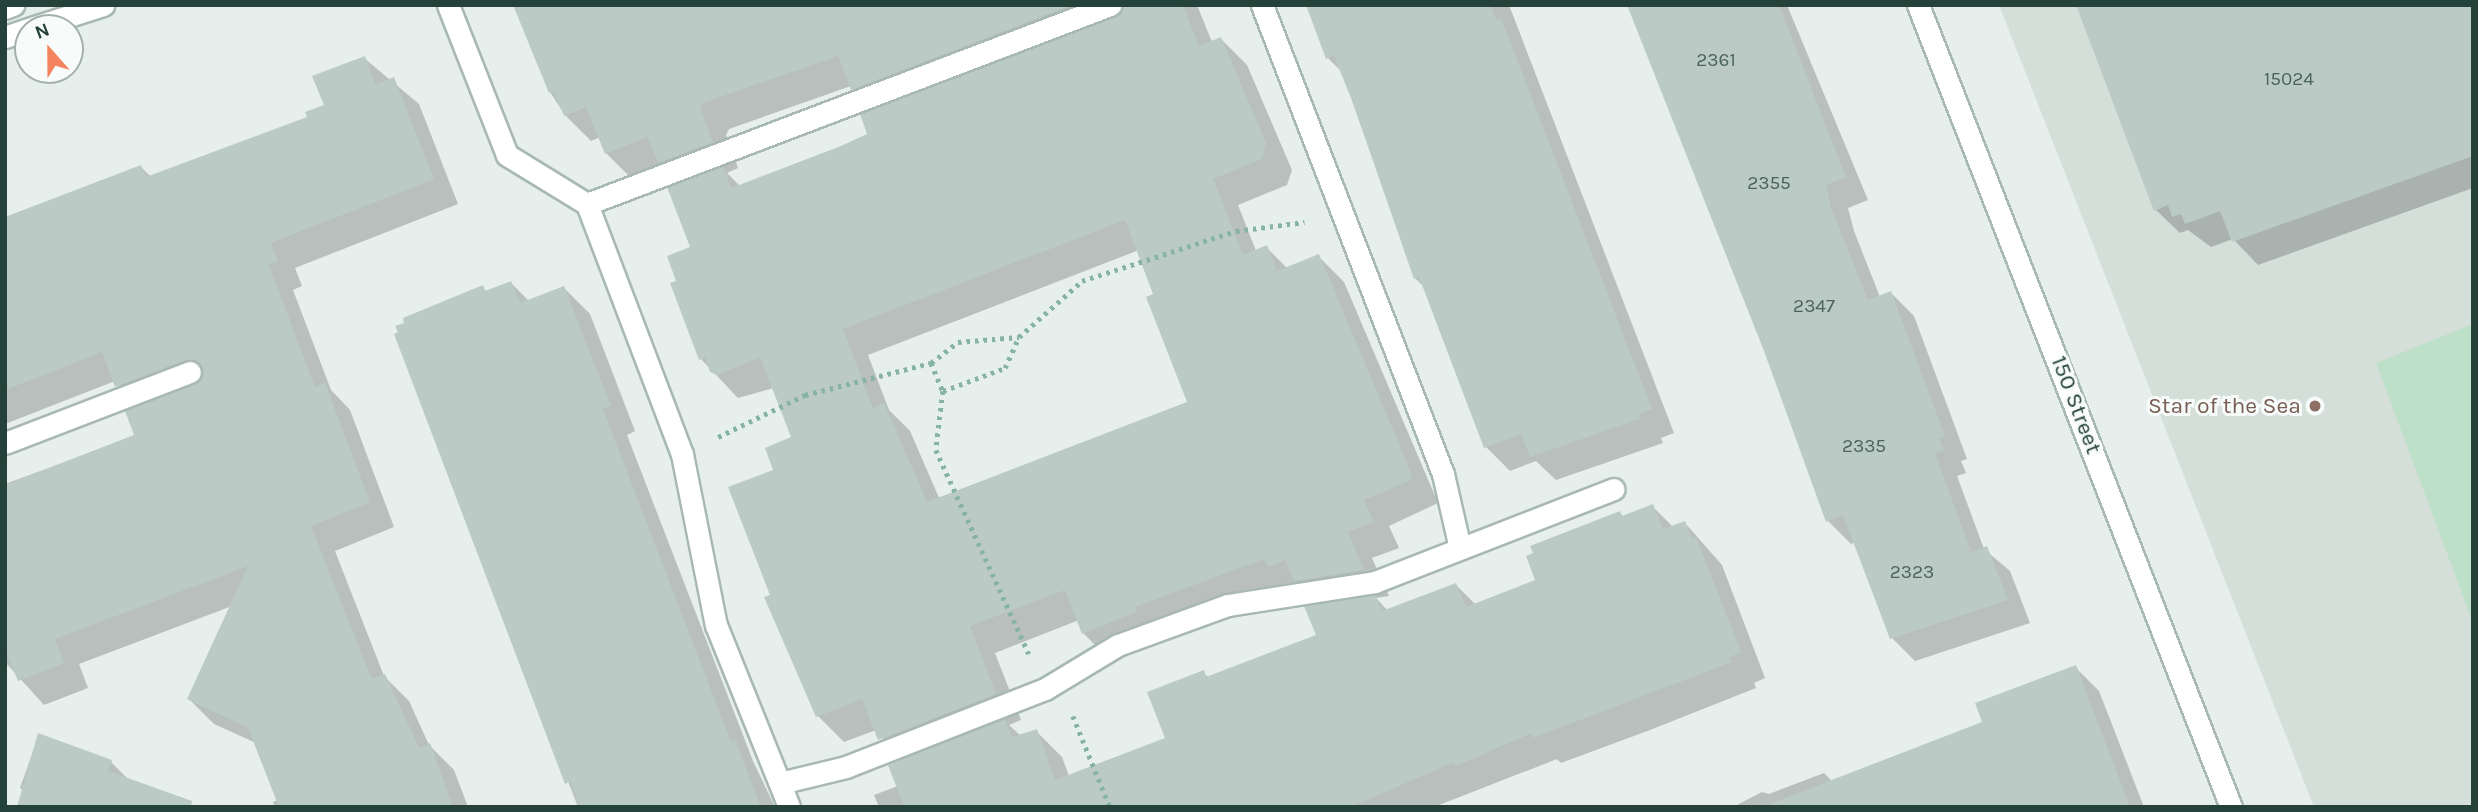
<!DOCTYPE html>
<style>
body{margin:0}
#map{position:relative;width:2478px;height:812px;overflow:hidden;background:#e6efeb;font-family:Karla,sans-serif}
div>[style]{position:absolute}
.built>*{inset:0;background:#d4dfda}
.green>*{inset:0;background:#bfe0c8}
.shadow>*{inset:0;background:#0003}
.building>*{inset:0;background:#bbcac4}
.path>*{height:4.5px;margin-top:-2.25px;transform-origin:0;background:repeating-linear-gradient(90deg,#86b3a5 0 3.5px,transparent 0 8.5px)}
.roads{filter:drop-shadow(2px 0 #a8b8b2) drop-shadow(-2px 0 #a8b8b2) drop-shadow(0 2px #a8b8b2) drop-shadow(0 -2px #a8b8b2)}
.lane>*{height:21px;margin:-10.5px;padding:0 10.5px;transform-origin:10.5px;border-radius:10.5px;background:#fff}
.street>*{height:21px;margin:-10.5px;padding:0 10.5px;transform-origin:10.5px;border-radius:10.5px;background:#fff}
.secondary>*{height:21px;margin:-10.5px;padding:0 10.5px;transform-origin:10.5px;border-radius:10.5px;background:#fff}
.dots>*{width:19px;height:19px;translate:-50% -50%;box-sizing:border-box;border:4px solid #f7fbf9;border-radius:50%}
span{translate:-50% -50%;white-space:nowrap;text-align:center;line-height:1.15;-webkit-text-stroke:6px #f7fbf9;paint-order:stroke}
.number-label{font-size:19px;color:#4a645c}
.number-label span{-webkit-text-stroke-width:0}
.street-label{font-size:23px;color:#24423a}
.education-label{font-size:23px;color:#785e54}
.right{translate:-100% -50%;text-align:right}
.frame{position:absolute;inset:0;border:7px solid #24423a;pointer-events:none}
.north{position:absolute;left:14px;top:14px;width:70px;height:70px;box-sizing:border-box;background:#f7fbf9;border:2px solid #a3b1ad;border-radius:50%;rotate:339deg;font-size:19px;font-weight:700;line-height:28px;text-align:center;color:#24423a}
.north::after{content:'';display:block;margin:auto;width:24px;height:32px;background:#f4845f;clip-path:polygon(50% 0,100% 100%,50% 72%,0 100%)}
</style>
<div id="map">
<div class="built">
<div style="clip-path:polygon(1999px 5px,2473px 5px,2473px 807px,2314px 807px)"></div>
</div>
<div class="green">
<div style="clip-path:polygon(2473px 324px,2473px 623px,2376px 363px)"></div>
</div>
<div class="shadow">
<div style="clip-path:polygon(evenodd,525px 5px,1197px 5px,1212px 42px,1221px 39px,1247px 65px,1292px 170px,1287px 185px,1238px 205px,1256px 251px,1266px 247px,1287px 268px,1318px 256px,1344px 282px,1438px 503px,1389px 526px,1399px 548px,1372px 558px,1389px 596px,1376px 598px,1388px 611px,1456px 585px,1476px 605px,1537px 581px,1620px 513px,1624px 518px,1653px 507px,1673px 527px,1685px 523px,1722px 565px,1765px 678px,1754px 683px,1756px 688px,1650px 730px,1561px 763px,1557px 759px,1434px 807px,879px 807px,874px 795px,898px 786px,902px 761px,876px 730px,844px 742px,818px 716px,772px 596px,775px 471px,793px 438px,774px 388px,738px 398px,701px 359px,679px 282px,693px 248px,681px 184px,664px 166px,632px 179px,606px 153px,600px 137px,591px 141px,565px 115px,550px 92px,525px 5px,851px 86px,874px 111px,870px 135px,740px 186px,727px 173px,738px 168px,726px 135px,729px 129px,851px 86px,525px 5px,1139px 250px,1189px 403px,940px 500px,910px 431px,889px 410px,868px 355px,1139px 250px,525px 5px,1288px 585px,1304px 589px,1320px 606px,1318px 636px,1209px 678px,1203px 672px,1167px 739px,1069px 776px,1062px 757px,1036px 731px,1021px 736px,1009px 725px,1021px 720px,995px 653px,1079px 620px,1083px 633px,1109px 659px,1288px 585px)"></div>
<div style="clip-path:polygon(1308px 5px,1509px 5px,1674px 433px,1661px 438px,1663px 443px,1556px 480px,1536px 461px,1510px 471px,1486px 447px,1424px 287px,1415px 278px,1342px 72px,1328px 58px)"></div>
<div style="clip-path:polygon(1630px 5px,1787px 5px,1868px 200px,1848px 208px,1854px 231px,1880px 297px,1891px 293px,1914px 316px,1967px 459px,1961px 461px,1966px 473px,1957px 476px,1984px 549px,2010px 571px,2030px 623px,1915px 661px,1892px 638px,1855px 542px,1851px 544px,1828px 521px,1766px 350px)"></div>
<div style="clip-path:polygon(2473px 5px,2473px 188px,2258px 265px,2233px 239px,2211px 247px,2188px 230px,2180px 233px,2156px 210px)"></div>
<div style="clip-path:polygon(364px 58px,419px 104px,458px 204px,295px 268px,302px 286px,293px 290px,331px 390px,350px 410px,394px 527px,335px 551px,384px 676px,409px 701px,429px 745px,454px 770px,468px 807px,275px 807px,273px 802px,278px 800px,256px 743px,214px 724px,189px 699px,232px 606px,79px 664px,88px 688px,44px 705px,5px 662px,5px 484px,136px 436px,139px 408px,115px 381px,5px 424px,5px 219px,141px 167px,151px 177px,309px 118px,326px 106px)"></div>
<div style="clip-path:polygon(511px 283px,529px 301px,564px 288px,590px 314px,635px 431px,627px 435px,753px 761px,775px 807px,578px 807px,396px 335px,483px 288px,487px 292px)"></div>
<div style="clip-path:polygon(2075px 667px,2099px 691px,2144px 807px,1733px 807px,1762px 792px,1769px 794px,1824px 773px,1833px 782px,1985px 723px)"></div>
<div style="clip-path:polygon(39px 735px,111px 762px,129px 780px,25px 792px,20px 788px)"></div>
</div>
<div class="building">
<div style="clip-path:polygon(513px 5px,1072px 5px,851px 90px,838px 56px,703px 103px,700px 108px,713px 142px,658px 163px,648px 137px,605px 154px,586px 107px,564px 116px,554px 91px,549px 93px)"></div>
<div style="clip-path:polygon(evenodd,1123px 5px,1183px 5px,1199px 46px,1221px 37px,1266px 143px,1262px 159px,1213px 179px,1243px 255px,1267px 245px,1277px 271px,1319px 254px,1412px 475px,1409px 481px,1364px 500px,1374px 522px,1348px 532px,1364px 570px,1294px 581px,1285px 560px,1268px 567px,1264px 559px,1135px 607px,1137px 612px,1082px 634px,1065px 590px,970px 626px,996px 694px,878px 740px,862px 699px,816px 717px,764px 597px,770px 595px,728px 487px,773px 470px,765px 448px,791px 437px,760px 357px,717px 375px,710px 372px,705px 357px,699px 360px,670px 283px,676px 281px,667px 256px,690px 247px,667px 187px,723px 166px,731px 188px,841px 146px,867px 134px,860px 114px,1115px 17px,1123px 5px,1125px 220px,1153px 294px,1146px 297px,1187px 402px,927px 502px,884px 403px,873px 408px,843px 329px,1125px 220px)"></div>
<div style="clip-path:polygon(1306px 5px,1491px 5px,1496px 20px,1501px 18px,1652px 409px,1638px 415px,1640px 419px,1530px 457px,1521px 434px,1484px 448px,1419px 277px,1414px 279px,1353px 103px,1334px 56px,1326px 59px)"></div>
<div style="clip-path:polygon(1627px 5px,1779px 5px,1846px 177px,1826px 185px,1831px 207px,1868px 300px,1891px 291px,1945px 436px,1939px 438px,1944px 450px,1935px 453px,1971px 552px,1987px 546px,2008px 600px,1890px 639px,1843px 515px,1826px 522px,1764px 351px)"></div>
<div style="clip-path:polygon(2076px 5px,2473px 5px,2473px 156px,2232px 242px,2220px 211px,2185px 224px,2181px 214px,2172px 217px,2168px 205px,2154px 211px)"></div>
<div style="clip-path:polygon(365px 56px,375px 85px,394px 77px,434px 179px,271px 243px,278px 261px,269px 265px,315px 387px,325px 383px,370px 502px,311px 526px,372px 679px,385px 674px,419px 748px,430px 743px,453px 807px,279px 807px,248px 728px,187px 699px,248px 566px,55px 639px,64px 663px,18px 681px,5px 649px,5px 485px,134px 435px,125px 411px,195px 384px,203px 373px,198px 361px,186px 360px,115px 387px,102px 352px,5px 390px,5px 217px,141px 165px,146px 177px,307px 117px,305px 112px,324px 105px,312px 76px)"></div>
<div style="clip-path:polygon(511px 281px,520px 303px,564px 286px,611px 406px,603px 409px,731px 742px,735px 740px,761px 807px,579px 807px,570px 782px,565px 784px,394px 334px,398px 332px,395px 326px,404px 323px,403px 318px,483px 285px,485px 291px)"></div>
<div style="clip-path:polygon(1653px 504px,1663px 529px,1685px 521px,1692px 539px,1696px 537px,1741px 652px,1730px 657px,1732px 662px,1533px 738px,1532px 733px,1456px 766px,1454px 762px,1351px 807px,904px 807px,888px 765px,1005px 719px,1012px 737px,1037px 729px,1055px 780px,1165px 738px,1147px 692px,1204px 670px,1206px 677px,1316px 635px,1304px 606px,1375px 595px,1382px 611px,1456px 583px,1466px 607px,1535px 580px,1526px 556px,1533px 553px,1530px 546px,1620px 511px,1622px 516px)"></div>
<div style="clip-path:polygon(2076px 665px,2130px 807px,1772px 807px,1772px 803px,1982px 722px,1975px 703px)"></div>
<div style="clip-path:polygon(38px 733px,112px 760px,108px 771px,192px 801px,191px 807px,17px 807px)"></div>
</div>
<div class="path">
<div style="left:931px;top:363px;width:30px;rotate:67deg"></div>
<div style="left:943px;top:391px;width:59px;rotate:96.8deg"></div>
<div style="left:936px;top:450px;width:224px;rotate:65.5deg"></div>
<div style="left:943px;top:391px;width:66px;rotate:-20.4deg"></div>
<div style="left:1005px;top:368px;width:34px;rotate:-66deg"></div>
<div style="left:1019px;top:337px;width:84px;rotate:-41.6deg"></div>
<div style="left:1082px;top:281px;width:162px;rotate:-18deg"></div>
<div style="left:1236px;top:231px;width:69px;rotate:-7.5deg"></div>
<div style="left:718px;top:437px;width:97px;rotate:-25.8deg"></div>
<div style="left:805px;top:395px;width:130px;rotate:-14.3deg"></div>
<div style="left:931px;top:363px;width:34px;rotate:-38deg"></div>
<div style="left:958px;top:342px;width:61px;rotate:-4.7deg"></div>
<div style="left:1073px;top:716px;width:98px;rotate:67.9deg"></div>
</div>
<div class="roads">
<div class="lane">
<div style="left:448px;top:5px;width:161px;rotate:68.5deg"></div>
<div style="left:507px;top:155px;width:94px;rotate:31.5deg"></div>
<div style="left:587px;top:204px;width:267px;rotate:69.2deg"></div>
<div style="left:682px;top:454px;width:174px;rotate:78.8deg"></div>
<div style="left:716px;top:625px;width:196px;rotate:68.1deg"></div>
<div style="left:1262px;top:5px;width:503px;rotate:68.9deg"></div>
<div style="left:1443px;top:474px;width:76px;rotate:77.1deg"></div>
<div style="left:587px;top:204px;width:560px;rotate:-20.83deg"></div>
<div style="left:5px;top:443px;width:198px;rotate:-21deg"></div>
<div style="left:780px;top:783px;width:68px;rotate:-13.6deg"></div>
<div style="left:846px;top:767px;width:214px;rotate:-21.4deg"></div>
<div style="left:1045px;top:689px;width:85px;rotate:-31.1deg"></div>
<div style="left:1118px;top:645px;width:117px;rotate:-20deg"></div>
<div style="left:1228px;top:605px;width:149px;rotate:-8.9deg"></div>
<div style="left:1375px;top:582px;width:256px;rotate:-21.3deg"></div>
</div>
<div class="street">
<div style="left:1918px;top:5px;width:861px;rotate:68.68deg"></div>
</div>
<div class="secondary">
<div style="left:5px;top:8px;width:9px;rotate:-21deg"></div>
<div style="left:31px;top:28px;width:76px;rotate:-17.7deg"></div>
<div style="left:5px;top:37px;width:24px;rotate:-19deg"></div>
</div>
</div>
<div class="dots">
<div style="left:2315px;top:406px;background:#8d6e63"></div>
</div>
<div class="number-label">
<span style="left:1716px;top:61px">2361</span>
<span style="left:2289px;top:80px">15024</span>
<span style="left:1769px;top:184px">2355</span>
<span style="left:1814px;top:307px">2347</span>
<span style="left:1864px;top:447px">2335</span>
<span style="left:1912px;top:573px">2323</span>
</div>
<div class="street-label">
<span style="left:2076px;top:405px;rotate:69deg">150 Street</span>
</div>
<div class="education-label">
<span class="right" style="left:2301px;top:406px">Star of the Sea</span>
</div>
<div class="frame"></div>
<div class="north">N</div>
</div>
